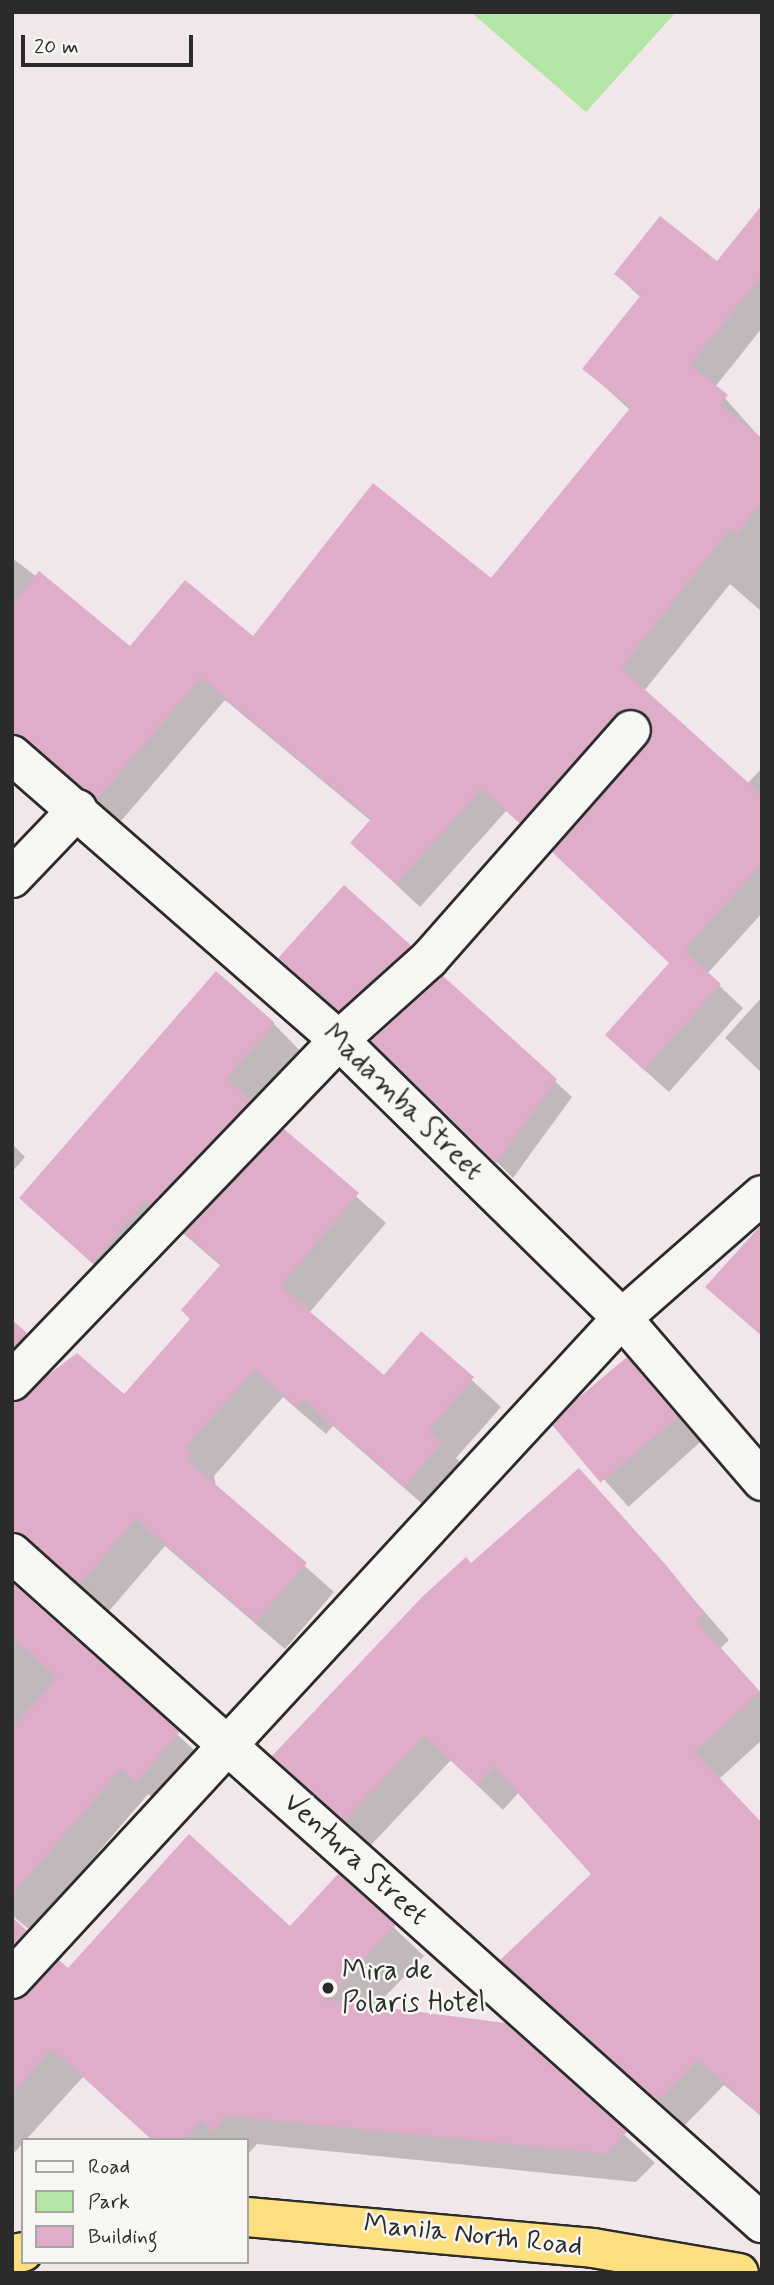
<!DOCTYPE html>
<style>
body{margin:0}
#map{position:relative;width:774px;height:2285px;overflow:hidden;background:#f1e7ea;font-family:Mynerve,sans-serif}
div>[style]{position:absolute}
.green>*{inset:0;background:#b3e5a6}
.shadow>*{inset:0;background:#0003;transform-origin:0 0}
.building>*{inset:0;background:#dfadca;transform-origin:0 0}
.roads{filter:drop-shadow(2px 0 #2b2b2b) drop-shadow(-2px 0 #2b2b2b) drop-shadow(0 2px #2b2b2b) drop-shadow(0 -2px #2b2b2b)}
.street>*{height:38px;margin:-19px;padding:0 19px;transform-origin:19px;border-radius:19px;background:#f6f6f2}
.highway>*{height:38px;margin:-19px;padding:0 19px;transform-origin:19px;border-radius:19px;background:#fedf80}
.dots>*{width:19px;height:19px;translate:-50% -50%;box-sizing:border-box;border:4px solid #f6f6f2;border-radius:50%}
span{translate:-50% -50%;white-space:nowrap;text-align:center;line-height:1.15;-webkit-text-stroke:5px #f6f6f2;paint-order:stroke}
.street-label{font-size:28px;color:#2b2b2b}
.poi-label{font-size:28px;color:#2b2b2b}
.left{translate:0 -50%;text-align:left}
.frame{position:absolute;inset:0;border:14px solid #2b2b2b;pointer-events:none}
.legend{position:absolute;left:21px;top:2138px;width:228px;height:126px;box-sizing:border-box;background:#f6f6f2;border:2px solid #a5a5a2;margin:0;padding:9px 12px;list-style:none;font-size:21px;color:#2b2b2b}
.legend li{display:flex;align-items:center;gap:14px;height:35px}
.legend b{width:35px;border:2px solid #a5a5a2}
.scale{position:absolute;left:21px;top:35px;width:172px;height:32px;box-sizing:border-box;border:4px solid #2b2b2b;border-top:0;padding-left:9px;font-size:21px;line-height:24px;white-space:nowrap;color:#2b2b2b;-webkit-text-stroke:5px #f6f6f2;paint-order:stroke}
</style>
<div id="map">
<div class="green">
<div style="clip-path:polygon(471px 12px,676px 12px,586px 112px)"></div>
</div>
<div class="shadow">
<div style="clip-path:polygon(762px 208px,762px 328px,715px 387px,762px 440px,762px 612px,730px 584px,644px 691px,747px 784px,762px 768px,762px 913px,707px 974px,743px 1008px,669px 1092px,631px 1058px,670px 963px,651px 734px,638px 739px,544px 845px,506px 811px,420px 907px,352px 843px,371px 821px,225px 700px,121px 821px,12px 737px,12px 558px,131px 648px,253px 639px,491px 580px,630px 410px,585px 369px,641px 298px,616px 274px,717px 263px)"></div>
<div style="clip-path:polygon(410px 947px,423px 960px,353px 1023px,294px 971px)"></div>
<div style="clip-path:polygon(443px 978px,572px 1097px,513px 1178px,373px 1041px)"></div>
<div style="clip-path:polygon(762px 997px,762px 1073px,725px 1038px)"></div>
<div style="clip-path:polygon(274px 1024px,304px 1055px,256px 1108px,386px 1223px,309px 1313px,384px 1377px,422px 1334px,501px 1407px,456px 1458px,469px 1471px,434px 1514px,333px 1426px,326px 1434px,283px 1397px,214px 1476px,216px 1487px,334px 1592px,285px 1649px,165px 1546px,109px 1611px,21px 1533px,12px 1492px,12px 1322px,54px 1363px,25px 1396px,125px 1396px,192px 1319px,221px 1266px,178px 1229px,124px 1292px,21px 1198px)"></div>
<div style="clip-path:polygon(12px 1144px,25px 1157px,12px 1172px)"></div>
<div style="left:627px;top:1360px;width:110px;height:97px;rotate:48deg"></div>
<div style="clip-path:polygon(604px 1496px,729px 1640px,721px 1648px,762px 1694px,762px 1740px,719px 1779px,762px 1968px,762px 2117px,724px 2085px,685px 2125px,503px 1960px,593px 1874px,519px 1792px,503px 1810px,451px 1760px,371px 1845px,274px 1756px,472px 1565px)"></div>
<div style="clip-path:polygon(12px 1583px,205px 1760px,164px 1808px,148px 1794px,31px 1931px,12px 1915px)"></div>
<div style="clip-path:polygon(339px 1876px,424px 1956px,374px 2008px,505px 2025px,655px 2163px,636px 2182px,257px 2144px,247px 2155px,247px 2140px,152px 2140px,83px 2077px,12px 2155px,12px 2021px,68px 1971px,290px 1928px)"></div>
</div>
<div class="building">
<div style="clip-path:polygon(762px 205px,762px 275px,690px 365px,728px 395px,720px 405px,762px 438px,762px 502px,737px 534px,730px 529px,621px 668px,762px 795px,762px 863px,684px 951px,721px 984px,644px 1070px,605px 1035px,669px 963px,552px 852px,647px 744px,652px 724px,645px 713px,625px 709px,615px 716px,520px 823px,481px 789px,396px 884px,350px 843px,371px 819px,201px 678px,97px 799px,12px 729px,12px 605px,39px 571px,130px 646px,185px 580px,253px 636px,373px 483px,491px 578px,631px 407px,582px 369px,641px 295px,614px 274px,660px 216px,717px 261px)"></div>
<div style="left:344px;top:885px;width:91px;height:98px;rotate:42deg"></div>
<div style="clip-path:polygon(216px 971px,275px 1023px,226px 1079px,251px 1100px,151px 1204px,146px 1200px,92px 1263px,19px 1198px)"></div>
<div style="clip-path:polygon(443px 976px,557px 1079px,496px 1163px,371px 1041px)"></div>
<div style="clip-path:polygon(284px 1129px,359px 1193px,280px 1286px,384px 1375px,421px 1331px,474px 1377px,429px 1430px,442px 1442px,405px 1487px,304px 1400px,297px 1407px,254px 1370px,186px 1447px,193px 1453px,187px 1460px,307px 1563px,256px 1622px,136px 1519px,80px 1584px,12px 1532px,12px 1402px,77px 1353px,124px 1394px,190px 1319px,181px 1310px,221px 1264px,185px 1233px)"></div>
<div style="clip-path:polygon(762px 1224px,762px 1336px,705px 1287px)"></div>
<div style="clip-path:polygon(12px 1320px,27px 1333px,12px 1349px)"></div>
<div style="left:627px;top:1357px;width:79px;height:101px;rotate:50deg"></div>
<div style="clip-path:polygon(579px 1468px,666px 1565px,705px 1614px,696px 1621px,760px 1692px,695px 1752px,762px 1823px,762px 2116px,698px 2060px,658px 2101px,500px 1960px,591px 1874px,494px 1767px,477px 1785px,424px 1736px,344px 1821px,272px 1756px,423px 1596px,466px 1557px,471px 1563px)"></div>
<div style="clip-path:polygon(12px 1583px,180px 1732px,136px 1783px,121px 1769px,12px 1895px,12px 1729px,57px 1677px,12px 1638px)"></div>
<div style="clip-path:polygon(189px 1834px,290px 1926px,338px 1874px,396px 1925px,325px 2000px,505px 2023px,627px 2132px,606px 2154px,227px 2116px,213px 2131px,201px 2121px,185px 2140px,153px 2140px,52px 2049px,12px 2093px,12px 2000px,28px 1994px,59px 1960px,68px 1968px)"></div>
<div style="clip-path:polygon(12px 1917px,27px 1931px,12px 1946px)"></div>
</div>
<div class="roads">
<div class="street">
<div style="left:12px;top:755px;width:434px;rotate:41.1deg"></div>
<div style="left:339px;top:1040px;width:397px;rotate:44.5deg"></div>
<div style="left:622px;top:1318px;width:215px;rotate:49.3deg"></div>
<div style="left:12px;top:878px;width:95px;rotate:-46.3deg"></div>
<div style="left:12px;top:1381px;width:472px;rotate:-46.2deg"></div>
<div style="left:339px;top:1040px;width:121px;rotate:-42deg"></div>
<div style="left:429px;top:959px;width:305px;rotate:-48.6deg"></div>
<div style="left:12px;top:1553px;width:1006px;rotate:41.78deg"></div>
<div style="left:12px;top:1979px;width:899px;rotate:-47.3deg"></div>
<div style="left:622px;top:1318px;width:186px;rotate:-41.3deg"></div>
</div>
<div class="highway">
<div style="left:247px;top:2217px;width:347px;rotate:5.1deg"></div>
<div style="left:593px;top:2248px;width:148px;rotate:9.7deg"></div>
<div style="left:12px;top:2254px;width:11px;rotate:-10deg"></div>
</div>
</div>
<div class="dots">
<div style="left:328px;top:1988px;background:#2b2b2b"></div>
</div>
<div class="street-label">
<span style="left:402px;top:1103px;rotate:44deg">Madamba Street</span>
<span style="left:355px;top:1860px;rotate:42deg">Ventura Street</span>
<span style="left:473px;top:2236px;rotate:6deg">Manila North Road</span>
</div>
<div class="poi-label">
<span class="left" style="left:342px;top:1988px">Mira de<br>Polaris Hotel</span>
</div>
<div class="frame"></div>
<ul class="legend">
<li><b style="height:9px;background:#f6f6f2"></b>Road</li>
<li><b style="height:19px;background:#b3e5a6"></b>Park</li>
<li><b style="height:19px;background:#dfadca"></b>Building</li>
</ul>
<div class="scale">20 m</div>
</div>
